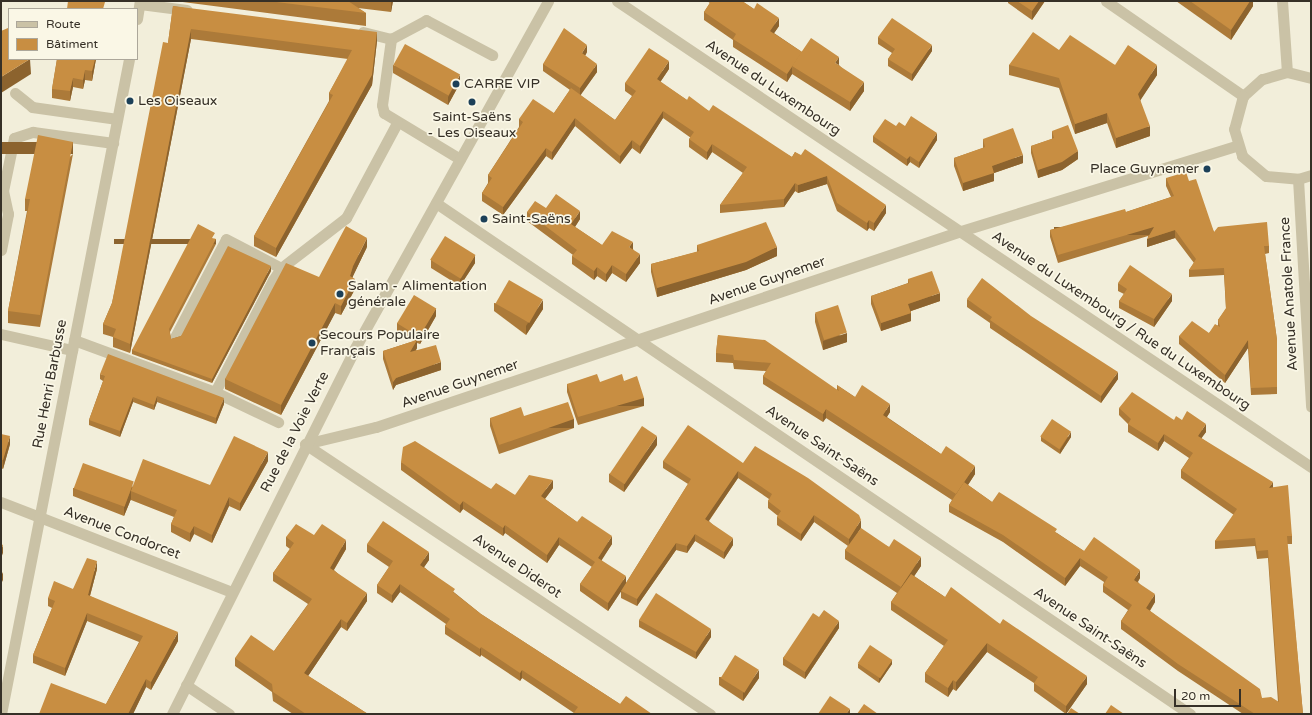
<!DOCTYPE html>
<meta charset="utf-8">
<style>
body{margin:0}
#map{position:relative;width:1312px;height:715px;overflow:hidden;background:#f2eeda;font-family:"Varela Round",sans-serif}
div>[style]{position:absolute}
.service>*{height:11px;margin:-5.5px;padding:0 5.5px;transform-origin:5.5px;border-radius:5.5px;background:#cac2a6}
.minor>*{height:11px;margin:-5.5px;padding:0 5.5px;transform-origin:5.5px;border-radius:5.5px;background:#cac2a6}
.tertiary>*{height:11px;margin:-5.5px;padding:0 5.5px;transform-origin:5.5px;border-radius:5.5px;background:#cac2a6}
.wall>*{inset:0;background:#ac7a39}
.shaded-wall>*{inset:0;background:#8c632e;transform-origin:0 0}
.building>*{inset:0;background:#c88e42;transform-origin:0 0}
.dots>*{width:11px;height:11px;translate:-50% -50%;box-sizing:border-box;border:2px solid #faf7e6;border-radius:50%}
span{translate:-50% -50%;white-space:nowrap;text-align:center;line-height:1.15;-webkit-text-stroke:3.5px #faf7e6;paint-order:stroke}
.poi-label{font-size:14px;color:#363027}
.left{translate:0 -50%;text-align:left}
.right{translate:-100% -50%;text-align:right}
.street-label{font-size:14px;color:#363027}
.frame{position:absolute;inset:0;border:2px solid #363027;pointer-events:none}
.legend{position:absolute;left:8px;top:8px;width:130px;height:52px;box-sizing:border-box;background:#faf7e6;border:1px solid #aca79a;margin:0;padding:5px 7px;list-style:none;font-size:12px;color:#363027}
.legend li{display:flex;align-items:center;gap:8px;height:20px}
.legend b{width:20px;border:1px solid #aca79a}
.scale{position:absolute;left:1174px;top:689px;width:67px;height:18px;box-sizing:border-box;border:2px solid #363027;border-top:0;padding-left:5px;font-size:12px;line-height:14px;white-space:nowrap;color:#363027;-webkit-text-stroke:3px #faf7e6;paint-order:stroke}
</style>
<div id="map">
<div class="service">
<div style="left:140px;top:4px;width:47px;rotate:7.3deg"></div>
<div style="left:363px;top:32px;width:29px;rotate:14deg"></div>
<div style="left:15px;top:93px;width:22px;rotate:39deg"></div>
<div style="left:32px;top:107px;width:86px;rotate:8deg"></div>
<div style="left:460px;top:159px;width:89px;rotate:-148.8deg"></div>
<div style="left:384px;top:113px;width:8px;rotate:-104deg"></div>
<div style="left:382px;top:105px;width:67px;rotate:-82.2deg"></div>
<div style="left:391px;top:39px;width:40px;rotate:-28deg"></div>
<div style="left:426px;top:20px;width:75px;rotate:27.9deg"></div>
<div style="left:1px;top:250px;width:37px;rotate:-79deg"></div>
<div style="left:8px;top:214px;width:24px;rotate:-102deg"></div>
<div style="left:3px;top:191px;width:54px;rotate:-78.3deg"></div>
<div style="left:14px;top:138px;width:20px;rotate:-18deg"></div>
<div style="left:33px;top:132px;width:81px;rotate:7.8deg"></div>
<div style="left:1px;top:334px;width:73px;rotate:12.7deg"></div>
<div style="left:175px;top:337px;width:110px;rotate:-62.5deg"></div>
<div style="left:226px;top:239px;width:62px;rotate:27.8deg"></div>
<div style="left:74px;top:340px;width:150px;rotate:20.2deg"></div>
<div style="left:215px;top:392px;width:126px;rotate:-62.6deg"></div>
<div style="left:273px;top:280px;width:14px;rotate:-56deg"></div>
<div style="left:281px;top:268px;width:82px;rotate:-37.6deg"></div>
<div style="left:346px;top:218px;width:108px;rotate:-61.8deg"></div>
<div style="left:215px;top:392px;width:70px;rotate:25.5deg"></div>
</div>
<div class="minor">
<div style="left:617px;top:1px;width:836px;rotate:33.88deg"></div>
<div style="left:1106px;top:1px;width:167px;rotate:34.7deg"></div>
<div style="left:1282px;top:1px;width:71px;rotate:86deg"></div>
<div style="left:137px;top:19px;width:18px;rotate:-81deg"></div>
<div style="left:1311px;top:78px;width:25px;rotate:-166deg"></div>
<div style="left:1287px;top:72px;width:26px;rotate:164deg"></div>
<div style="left:1262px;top:79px;width:25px;rotate:138deg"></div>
<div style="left:1243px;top:96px;width:34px;rotate:105deg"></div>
<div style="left:1234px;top:129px;width:28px;rotate:73deg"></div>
<div style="left:1242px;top:156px;width:31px;rotate:40deg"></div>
<div style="left:1266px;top:176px;width:32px;rotate:5deg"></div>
<div style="left:1298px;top:179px;width:14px;rotate:-17deg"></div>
<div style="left:1298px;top:179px;width:228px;rotate:86.7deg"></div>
<div style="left:436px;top:203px;width:911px;rotate:34.13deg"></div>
<div style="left:305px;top:444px;width:73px;rotate:-13.5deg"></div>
<div style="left:376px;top:427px;width:617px;rotate:-18.52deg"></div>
<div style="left:961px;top:231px;width:290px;rotate:-17.2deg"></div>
<div style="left:305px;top:444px;width:487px;rotate:33.7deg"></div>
<div style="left:1px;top:502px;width:248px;rotate:21.3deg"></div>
<div style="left:186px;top:685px;width:52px;rotate:34deg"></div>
<div style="left:1px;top:714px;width:667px;rotate:-78.94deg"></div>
</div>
<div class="tertiary">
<div style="left:172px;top:714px;width:409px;rotate:-63.4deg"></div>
<div style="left:355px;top:348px;width:397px;rotate:-60.9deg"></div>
</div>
<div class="wall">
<div style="clip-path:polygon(175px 1px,393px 1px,391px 12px,358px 8px,366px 13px,366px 26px)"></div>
<div style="clip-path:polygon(707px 1px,742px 1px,779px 26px,774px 33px,802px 52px,839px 65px,864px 91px,850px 111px,792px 74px,787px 82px,733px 47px,733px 40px,704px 20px,704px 12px,710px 3px)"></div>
<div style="clip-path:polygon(1008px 1px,1045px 1px,1032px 20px,1008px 3px)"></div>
<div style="clip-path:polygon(1176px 1px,1253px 1px,1253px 6px,1231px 40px)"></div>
<div style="clip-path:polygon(173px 6px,377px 41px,372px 85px,276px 257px,254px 246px,254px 236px,329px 101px,329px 93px,348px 59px,191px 39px,130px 353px,113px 347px,113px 337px,103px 334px,103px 324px,112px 303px,168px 43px)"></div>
<div style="clip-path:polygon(878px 37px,932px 51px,912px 81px,888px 66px,888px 59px,892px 53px,878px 44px)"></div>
<div style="clip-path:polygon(1059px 50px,1115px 65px,1157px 75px,1140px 100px,1150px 136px,1116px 148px,1107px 123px,1075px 134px,1059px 88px,1009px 75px,1009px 65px)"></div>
<div style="clip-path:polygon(587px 52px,585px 56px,597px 72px,580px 95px,615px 120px,632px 96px,625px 91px,625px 83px,669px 69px,660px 82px,687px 100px,709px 111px,792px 157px,795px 152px,886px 213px,874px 231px,869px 228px,867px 231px,837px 211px,827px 184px,798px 193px,795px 191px,784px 207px,720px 213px,720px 205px,743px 173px,712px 152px,707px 160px,689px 147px,689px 139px,691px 138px,663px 118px,640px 154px,632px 148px,620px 164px,575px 126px,552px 160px,546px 156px,503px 215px,482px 201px,482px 193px,488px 183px,488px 175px,519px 127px,519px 119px,554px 113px,570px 90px,543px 71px,543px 64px)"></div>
<div style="clip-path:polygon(57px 59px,96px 59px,92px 81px,85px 80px,83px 89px,73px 87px,70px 101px,52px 98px,52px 89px)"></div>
<div style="clip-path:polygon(393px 65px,460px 83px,448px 105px,393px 73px)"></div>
<div style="clip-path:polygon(896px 126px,905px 126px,937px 140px,919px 168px,910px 162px,907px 166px,873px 142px,873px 136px)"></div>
<div style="clip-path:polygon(1052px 131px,1078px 159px,1062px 170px,1038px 178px,1031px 153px,1031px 146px,1052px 139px)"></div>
<div style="clip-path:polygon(983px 139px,1023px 163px,994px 173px,994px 181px,963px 191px,954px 166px,954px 158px,983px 148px)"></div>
<div style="clip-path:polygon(73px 154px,40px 327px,8px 323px,8px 311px,27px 211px,25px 211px,25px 199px)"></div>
<div style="clip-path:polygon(1166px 178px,1189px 181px,1214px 232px,1269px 246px,1269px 253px,1265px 254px,1277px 340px,1277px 394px,1251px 395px,1248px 348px,1225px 383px,1179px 344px,1179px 336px,1209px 333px,1218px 325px,1218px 320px,1226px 309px,1224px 275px,1189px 277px,1189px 270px,1194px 263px,1175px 238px,1147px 247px,1148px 236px,1058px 263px,1050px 237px,1050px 230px,1126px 212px,1171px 197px,1166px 186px)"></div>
<div style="clip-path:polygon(546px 208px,580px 219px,575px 227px,602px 245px,633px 249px,640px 263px,626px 282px,612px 273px,606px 282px,597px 276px,594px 280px,572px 264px,572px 256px,573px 255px,527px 221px,527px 212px)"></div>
<div style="clip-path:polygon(215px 238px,214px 239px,216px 244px,170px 332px,171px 339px,181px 336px,271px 271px,212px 383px,132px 354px,132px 350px)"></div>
<div style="clip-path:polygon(697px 245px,777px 256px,746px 270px,657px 297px,651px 272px,651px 264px,697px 252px)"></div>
<div style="clip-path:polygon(367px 247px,353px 276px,352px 278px,355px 289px,341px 315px,335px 313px,281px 415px,225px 389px,225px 379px)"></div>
<div style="clip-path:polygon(431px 260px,475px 263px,460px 286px,431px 268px)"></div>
<div style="clip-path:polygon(908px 279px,940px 301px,911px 311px,911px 321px,881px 331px,871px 304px,871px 296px,908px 283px)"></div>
<div style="clip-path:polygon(1118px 283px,1172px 301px,1154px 327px,1119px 308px,1119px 301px,1124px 294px,1118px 291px)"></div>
<div style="clip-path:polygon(967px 299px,1118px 379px,1101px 403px,990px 328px,990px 323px,967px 307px)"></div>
<div style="clip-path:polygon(494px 303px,543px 309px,526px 335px,494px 311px)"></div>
<div style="clip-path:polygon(815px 313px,847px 342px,823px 350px,815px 322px)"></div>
<div style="clip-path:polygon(436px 316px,420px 344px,417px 343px,417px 348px,416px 350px,441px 370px,396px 385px,393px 390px,383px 359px,383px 351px,414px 341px,397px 331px,397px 323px)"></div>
<div style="clip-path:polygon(718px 335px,837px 390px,837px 385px,855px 397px,890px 412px,887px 417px,941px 454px,975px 474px,968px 485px,992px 502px,1057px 533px,1084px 551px,1140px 578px,1138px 582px,1155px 602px,1150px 611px,1262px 698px,1278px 702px,1268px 558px,1257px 559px,1255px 546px,1215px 549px,1215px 541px,1234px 515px,1181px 478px,1181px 470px,1189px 458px,1164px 441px,1158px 451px,1128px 432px,1128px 424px,1119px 415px,1119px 408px,1174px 420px,1182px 420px,1206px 432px,1201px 438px,1273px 487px,1292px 536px,1292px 544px,1287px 544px,1303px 714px,1243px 714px,1178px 671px,1121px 629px,1121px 621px,1128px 610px,1103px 592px,1103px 585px,1104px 582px,1080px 566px,1065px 586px,1003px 542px,949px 512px,949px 505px,952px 500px,826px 418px,823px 422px,763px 384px,763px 376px,766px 371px,734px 369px,733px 363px,716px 362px,716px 353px)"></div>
<div style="clip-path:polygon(100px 374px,224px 404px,216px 424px,157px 402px,154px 410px,133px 402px,120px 437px,89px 425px,89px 420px,103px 381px,100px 379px)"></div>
<div style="clip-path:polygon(624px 381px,644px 406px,578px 425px,567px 392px,567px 384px)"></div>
<div style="clip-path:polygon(524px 416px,574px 428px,499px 454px,490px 426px,490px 418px)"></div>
<div style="clip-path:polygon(1px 434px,10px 444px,3px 469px,1px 468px)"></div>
<div style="clip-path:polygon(1041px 437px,1071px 437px,1060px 454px,1041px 441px)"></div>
<div style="clip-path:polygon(657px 445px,624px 492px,609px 482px,609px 474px)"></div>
<div style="clip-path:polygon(268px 461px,240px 511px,229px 506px,212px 543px,194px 534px,190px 542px,171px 532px,171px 524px,174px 517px,131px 500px,131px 499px,124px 516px,73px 496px,73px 488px,210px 485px)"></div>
<div style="clip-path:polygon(663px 461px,743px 463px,861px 528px,858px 532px,889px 547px,921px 566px,914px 576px,945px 597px,1000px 624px,1087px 684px,1066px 714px,1034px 691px,1034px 683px,987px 652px,956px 691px,953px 689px,948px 697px,925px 682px,925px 673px,944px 646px,891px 610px,891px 602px,897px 593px,845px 559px,845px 550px,848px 546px,814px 522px,801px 541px,777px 525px,777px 517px,778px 516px,768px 508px,768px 501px,769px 499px,738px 478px,709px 521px,733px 545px,724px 559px,695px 541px,687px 553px,676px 550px,637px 606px,621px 598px,621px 591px,608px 611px,580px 591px,580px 584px,592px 567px,559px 545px,547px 563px,505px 533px,503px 536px,463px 509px,460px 513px,401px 470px,401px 462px,491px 489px,515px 495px,553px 488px,545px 499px,577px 522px,612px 544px,601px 560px,626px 583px,688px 484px,663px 468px)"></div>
<div style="clip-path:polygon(314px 535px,346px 549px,334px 570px,367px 601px,347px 631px,341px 627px,308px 676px,368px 714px,293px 714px,273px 701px,272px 692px,235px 666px,235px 658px,274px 651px,308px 604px,273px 581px,273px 573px,290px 549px,286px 546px,286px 537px)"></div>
<div style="clip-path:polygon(367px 544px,429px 560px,424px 567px,455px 593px,481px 614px,620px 704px,652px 714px,574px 713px,522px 678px,520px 681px,481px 655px,480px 657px,445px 634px,445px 626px,446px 624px,400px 592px,392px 603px,377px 593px,377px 585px,389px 567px,367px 552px)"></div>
<div style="clip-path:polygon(97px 569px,90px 596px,178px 641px,151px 690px,146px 687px,133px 714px,39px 714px,106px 704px,139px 642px,87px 621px,65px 676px,33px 663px,33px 655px,52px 608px,48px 606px,48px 598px,73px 589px)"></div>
<div style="clip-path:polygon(819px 617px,839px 628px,805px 679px,783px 665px,783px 658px)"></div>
<div style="clip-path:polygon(639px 620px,711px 637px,696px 659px,639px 627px)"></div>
<div style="clip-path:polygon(858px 664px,892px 664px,879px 683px,858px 668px)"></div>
<div style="clip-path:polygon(719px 677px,759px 678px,743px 701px,719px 685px)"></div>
</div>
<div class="shaded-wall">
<div style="clip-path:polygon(391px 1px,393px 1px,391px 12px)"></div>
<div style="clip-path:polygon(1039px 1px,1045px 1px,1032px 20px,1032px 11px)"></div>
<div style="clip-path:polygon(1250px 1px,1253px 1px,1253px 6px,1231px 40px,1231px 30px)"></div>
<div style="clip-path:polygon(779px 18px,779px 26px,770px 39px,770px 31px)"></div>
<div style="clip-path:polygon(191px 29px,191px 39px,130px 353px,130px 344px)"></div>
<div style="clip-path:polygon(377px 32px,377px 41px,372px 85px,276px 257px,276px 248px)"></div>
<div style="clip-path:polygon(587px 45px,587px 52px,582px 61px,582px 53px)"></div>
<div style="clip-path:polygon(932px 45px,932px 51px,912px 81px,912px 74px)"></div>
<div style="clip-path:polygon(802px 52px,792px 66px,792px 74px,787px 82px,787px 74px)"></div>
<div style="clip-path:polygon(839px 57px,839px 65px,835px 63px)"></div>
<div style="clip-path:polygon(30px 59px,31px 74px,1px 93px,1px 77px)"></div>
<div style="clip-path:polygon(95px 59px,96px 59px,92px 81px,92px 71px)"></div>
<div style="clip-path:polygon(669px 61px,669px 69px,657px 87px,657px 79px)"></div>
<div style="clip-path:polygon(597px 64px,597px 72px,580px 96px,580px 88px)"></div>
<div style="clip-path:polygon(1157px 65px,1157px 75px,1138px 104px,1138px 94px)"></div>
<div style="clip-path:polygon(85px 70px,85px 80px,83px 89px,83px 80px)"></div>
<div style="clip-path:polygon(460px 75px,460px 83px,448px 105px,448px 97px)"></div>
<div style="clip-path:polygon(73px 78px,73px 87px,70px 101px,70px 91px)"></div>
<div style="clip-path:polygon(864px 82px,864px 91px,850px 111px,850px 102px)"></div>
<div style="clip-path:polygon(663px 111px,663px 118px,640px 154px,640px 146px)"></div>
<div style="clip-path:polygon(1107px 113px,1107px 123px,1075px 134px,1075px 124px)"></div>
<div style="clip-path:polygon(575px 118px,575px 126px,552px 160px,552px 152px)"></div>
<div style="clip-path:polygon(1150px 126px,1150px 136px,1116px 148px,1116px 138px)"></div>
<div style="clip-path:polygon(937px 133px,937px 140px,919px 168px,919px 162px)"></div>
<div style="clip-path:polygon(632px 140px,632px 148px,620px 164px,620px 156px)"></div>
<div style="left:73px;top:142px;width:12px;height:176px;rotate:90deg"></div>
<div style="clip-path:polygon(712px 144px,712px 152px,707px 160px,707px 152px)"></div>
<div style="clip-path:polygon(546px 148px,546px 156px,503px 215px,503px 207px)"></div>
<div style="clip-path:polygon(1078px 151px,1078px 159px,1062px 170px,1038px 178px,1038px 170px)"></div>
<div style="clip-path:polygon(1023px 155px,1023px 163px,994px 173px,994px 181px,963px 191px,963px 183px,992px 166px)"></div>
<div style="clip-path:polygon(910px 156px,910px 162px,907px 166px,907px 159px)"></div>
<div style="clip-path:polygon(827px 176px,827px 184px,798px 193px,798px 185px)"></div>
<div style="clip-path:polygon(795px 183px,795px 191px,784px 207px,784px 199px)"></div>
<div style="clip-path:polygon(886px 205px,886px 213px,874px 231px,874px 223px)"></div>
<div style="clip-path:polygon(580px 211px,580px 219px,571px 233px,571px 224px)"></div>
<div style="clip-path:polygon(869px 220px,869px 228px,867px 231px,867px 223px)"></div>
<div style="left:1154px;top:227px;width:8px;height:100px;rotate:90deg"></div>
<div style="clip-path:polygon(1175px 230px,1175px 238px,1147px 247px,1147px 239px)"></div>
<div style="clip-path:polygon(367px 238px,367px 247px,353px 276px,350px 286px,350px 276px,353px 266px)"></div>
<div style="left:216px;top:239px;width:5px;height:102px;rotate:90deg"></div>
<div style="clip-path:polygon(633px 242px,633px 251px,629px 247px)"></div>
<div style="clip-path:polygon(777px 247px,777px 256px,746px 270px,657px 297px,657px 288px)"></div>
<div style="clip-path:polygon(640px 254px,640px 263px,626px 282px,626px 274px)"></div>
<div style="clip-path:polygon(475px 255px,475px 263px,460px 286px,460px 278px)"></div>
<div style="clip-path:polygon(612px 265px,612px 273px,606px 282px,606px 274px)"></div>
<div style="clip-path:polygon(271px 266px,271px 271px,212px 383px,212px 379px)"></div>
<div style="clip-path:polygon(597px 267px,597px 276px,594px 280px,594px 271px)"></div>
<div style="clip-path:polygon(355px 279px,355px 289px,341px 315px,341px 306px)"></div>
<div style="clip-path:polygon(940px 293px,940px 301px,908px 312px,908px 304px)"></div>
<div style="clip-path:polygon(1172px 294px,1172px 301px,1154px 327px,1154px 319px)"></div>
<div style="clip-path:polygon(543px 300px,543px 309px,526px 335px,526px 326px)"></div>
<div style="clip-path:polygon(335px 303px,335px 313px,281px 415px,281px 405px)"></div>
<div style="clip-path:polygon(436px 308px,436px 316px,420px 344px,420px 335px)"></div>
<div style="clip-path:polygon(911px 313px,911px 321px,881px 331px,881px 323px)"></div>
<div style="clip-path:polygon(847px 333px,847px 342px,823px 350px,823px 341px)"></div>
<div style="clip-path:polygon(417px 340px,417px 348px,410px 360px,410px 352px)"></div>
<div style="clip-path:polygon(1248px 340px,1248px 348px,1225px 383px,1225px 375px)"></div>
<div style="clip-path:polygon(441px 362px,441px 370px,396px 385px,393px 390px,393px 382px,396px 378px)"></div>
<div style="clip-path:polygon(1118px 372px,1118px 379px,1101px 403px,1101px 396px)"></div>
<div style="clip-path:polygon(157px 396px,157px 402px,154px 410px,154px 405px)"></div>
<div style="clip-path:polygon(133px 397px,133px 402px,120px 437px,120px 431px)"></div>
<div style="clip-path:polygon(224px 398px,224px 404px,216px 424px,216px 418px)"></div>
<div style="left:644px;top:398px;width:8px;height:69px;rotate:90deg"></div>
<div style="clip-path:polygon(890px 404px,890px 412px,883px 423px,883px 415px)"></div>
<div style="clip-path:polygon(826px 409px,826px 418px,823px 422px,823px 414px)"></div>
<div style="left:574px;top:419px;width:9px;height:79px;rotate:90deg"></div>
<div style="clip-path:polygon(1206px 424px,1206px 432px,1198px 443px,1198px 436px)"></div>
<div style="clip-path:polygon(1071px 432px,1071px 437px,1060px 454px,1060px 450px)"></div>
<div style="clip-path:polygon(1164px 434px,1164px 441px,1158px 451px,1158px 443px)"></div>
<div style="clip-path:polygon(10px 436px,10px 444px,3px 469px,3px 460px)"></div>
<div style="clip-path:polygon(657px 436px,657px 445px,624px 492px,624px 484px)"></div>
<div style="clip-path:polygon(268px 452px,268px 461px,240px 511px,240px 503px)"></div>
<div style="clip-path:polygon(975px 466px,975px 474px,956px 503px,956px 494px)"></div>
<div style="clip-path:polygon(738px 471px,738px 478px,705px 526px,705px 519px)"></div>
<div style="clip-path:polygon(553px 480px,553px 488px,541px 504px,541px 496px)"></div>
<div style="clip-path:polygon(134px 482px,131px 491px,131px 499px,124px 516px,124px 507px)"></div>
<div style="clip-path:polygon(1273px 482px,1273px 489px,1269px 488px)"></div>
<div style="clip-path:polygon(229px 497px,229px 506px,212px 543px,212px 535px)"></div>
<div style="clip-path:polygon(463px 501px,463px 509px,460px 513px,460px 505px)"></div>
<div style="clip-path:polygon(814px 515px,814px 522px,801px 541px,801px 534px)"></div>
<div style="clip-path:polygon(861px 520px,861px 528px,849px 546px,849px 539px)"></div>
<div style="clip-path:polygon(505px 525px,505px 533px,503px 536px,503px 528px)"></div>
<div style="clip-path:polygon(194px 526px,194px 534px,190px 542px,190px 533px)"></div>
<div style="clip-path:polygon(695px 534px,695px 541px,687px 553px,687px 546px)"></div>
<div style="clip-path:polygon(612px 536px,612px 544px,598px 566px,598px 558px)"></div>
<div style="clip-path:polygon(559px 537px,559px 545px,547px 563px,547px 555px)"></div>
<div style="clip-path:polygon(733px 538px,733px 545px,724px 559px,724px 552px)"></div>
<div style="clip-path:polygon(346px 540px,346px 549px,330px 576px,330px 568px)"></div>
<div style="clip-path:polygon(676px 543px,676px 550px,637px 606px,637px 599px)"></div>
<div style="clip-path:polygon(3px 545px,3px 553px,1px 558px,1px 550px)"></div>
<div style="clip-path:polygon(429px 552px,429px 560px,420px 573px,420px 565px)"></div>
<div style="clip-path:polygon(921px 557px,921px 566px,901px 596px,901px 587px)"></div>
<div style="clip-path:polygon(1080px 558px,1080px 566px,1065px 586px,1065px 578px)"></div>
<div style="clip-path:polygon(97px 561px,97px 569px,88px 603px,88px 595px)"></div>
<div style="clip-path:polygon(1140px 570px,1140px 578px,1134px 587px,1134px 580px)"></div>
<div style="clip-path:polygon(3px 572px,3px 580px,1px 584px,1px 576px)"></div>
<div style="clip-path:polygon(626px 576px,626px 584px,608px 611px,608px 603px)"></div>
<div style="clip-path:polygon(400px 584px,400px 592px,392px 603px,392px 595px)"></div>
<div style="clip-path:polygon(367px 593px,367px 601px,347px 631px,347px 623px)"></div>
<div style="clip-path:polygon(1155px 594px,1155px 602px,1146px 616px,1146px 608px)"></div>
<div style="clip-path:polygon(87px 613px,87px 621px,65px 676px,65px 668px)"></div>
<div style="clip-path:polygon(341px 619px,341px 627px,304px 682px,304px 673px)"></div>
<div style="clip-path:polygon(839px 621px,839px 628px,805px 679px,805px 672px)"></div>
<div style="clip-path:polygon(711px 629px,711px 637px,696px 659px,696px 652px)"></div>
<div style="clip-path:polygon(178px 632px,178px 641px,151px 690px,151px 682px)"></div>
<div style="clip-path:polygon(987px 643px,987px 652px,956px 691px,956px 682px)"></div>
<div style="clip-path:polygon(481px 647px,481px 655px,480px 657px,480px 649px)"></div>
<div style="clip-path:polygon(892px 660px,892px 664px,879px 683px,879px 678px)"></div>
<div style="clip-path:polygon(522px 670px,522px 678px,520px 681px,520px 673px)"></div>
<div style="clip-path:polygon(759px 670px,759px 678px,743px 701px,743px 693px)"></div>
<div style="clip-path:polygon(1087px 676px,1087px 684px,1066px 714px,1066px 706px)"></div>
<div style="clip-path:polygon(146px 679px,146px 687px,133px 714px,128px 714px)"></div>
<div style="clip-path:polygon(953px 680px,953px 689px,948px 697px,948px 688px)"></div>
<div style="clip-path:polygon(850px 709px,850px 714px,846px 714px)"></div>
</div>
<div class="building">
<div style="clip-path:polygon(68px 1px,97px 1px,105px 2px,103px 9px,67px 9px)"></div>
<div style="clip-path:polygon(268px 1px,348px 1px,366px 13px)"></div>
<div style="clip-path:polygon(711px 1px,742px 1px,754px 9px,757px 3px,779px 18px,770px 31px,802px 52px,787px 74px,733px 39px,736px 34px,704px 12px)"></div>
<div style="clip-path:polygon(1017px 1px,1039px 1px,1032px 11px)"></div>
<div style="clip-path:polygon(1190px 1px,1250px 1px,1231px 30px)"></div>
<div style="clip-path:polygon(173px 6px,377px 32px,372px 75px,276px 248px,254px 236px,333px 95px,329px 93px,352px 50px,191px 29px,130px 344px,113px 337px,116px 329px,103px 324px,112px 303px,163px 42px,168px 43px)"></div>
<div style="clip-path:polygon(892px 18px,932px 45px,912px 74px,888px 59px,895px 49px,878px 37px)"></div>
<div style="clip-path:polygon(8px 28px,9px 30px,9px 59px,30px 59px,1px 77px,1px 31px)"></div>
<div style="clip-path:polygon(564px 28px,587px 45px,582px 53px,597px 64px,580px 88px,543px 64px)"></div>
<div style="clip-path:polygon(1033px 32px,1059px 50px,1070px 35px,1115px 65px,1128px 45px,1157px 65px,1138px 94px,1150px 126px,1116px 138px,1107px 113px,1075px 124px,1059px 78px,1009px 65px)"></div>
<div style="clip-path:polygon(811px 38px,839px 57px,835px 63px,864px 82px,850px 102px,792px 66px)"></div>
<div style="left:405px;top:44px;width:63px;height:24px;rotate:29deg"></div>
<div style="clip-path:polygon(649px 48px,669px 61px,657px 79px,687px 100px,689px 96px,709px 111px,713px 105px,792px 157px,795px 152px,801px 155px,805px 149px,886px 205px,874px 223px,869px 220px,867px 223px,837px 203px,827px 176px,798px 185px,795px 183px,784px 199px,720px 205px,747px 167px,712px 144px,707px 152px,689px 139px,694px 132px,663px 111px,640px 146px,632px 140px,620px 156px,575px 118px,552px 152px,546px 148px,503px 207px,482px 193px,492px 178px,488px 175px,523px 122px,519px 119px,533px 99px,554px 113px,571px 88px,615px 120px,636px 91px,625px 83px)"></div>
<div style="clip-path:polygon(57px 59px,95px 59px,92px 71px,85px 70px,83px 80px,73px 78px,70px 91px,52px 89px)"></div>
<div style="clip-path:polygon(911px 116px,937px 133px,919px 162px,910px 156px,907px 159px,873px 136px,885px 119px,896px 126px,899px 122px,905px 126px)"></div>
<div style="clip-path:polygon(1068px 125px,1078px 151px,1062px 162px,1038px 170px,1031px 146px,1054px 138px,1052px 131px)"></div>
<div style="clip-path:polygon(1013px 128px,1023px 155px,992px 166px,994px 173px,963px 183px,954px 158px,985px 147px,983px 139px)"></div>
<div style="clip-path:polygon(38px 135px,73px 142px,40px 315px,8px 311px,30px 199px,25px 199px)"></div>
<div style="clip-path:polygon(1186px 172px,1189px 181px,1196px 179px,1214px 232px,1218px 227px,1267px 222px,1269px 246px,1264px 246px,1277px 340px,1277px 387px,1251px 388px,1248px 340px,1225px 375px,1179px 336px,1192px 321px,1209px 333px,1215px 324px,1220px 327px,1218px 320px,1226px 308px,1224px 268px,1189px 270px,1196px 259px,1175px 230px,1147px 239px,1154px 227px,1058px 255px,1050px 230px,1125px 209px,1126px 212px,1174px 196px,1166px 178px)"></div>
<div style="clip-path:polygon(556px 194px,580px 211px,571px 224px,602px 245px,612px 231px,633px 242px,629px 247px,640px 254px,626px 274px,612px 265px,606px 274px,597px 267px,594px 271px,572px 256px,577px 250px,527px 212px,535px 201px,546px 208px)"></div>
<div style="clip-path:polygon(766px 222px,777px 247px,746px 262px,657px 288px,651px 264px,699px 251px,697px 245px)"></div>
<div style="clip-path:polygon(198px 224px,215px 233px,212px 238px,216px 239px,169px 329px,171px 339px,181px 336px,228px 246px,271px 266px,212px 379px,132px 350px)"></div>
<div style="clip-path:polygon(346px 226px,367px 238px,353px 266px,350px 276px,355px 279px,341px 306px,335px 303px,281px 405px,225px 379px,286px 263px,319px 277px)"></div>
<div style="left:445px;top:236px;width:36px;height:28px;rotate:32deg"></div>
<div style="clip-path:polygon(1130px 265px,1172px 294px,1154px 319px,1119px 301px,1127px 289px,1118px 283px)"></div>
<div style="clip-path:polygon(932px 271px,940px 293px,908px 304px,911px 313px,881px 323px,871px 296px,909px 283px,908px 279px)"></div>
<div style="clip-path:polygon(982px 278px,1031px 316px,1118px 372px,1101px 396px,990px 320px,992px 317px,967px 299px)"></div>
<div style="left:509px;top:280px;width:39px;height:27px;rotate:30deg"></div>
<div style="left:414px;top:295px;width:26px;height:33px;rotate:31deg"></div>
<div style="left:838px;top:305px;width:29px;height:24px;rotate:72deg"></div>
<div style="clip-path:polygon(718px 335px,765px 340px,839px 391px,837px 385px,855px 397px,862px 385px,890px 404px,883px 415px,941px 454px,946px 446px,975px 466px,956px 494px,826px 409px,823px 414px,763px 376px,771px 363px,734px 360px,733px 355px,716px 353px)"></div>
<div style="clip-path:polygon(417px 340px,410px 352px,436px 345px,441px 362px,396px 378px,393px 382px,383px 351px)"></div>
<div style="clip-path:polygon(108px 354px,224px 398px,216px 418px,157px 396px,154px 405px,133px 397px,120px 431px,89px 420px,105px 376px,100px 374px)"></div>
<div style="clip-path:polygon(597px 374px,600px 382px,622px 374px,624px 381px,637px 376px,644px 398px,578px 417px,567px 384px)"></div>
<div style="clip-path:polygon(1132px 392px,1174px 420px,1176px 416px,1182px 420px,1187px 411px,1206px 424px,1198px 436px,1273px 482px,1269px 488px,1288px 485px,1292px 536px,1287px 536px,1303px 714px,1255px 714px,1178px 664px,1121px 621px,1132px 605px,1103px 585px,1108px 577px,1080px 558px,1065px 578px,1003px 535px,949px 505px,964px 482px,992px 502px,999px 492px,1057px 529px,1055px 532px,1084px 551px,1094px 537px,1140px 570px,1134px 580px,1155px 594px,1146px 608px,1260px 689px,1262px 698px,1271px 697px,1279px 702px,1268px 550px,1257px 551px,1255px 538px,1215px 541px,1237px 509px,1181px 470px,1193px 453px,1164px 434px,1158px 443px,1128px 424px,1131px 419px,1119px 408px)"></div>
<div style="clip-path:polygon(568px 402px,574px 419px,499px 445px,490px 418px,521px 407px,524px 416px)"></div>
<div style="left:1052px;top:419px;width:23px;height:21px;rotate:34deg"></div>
<div style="clip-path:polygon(688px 425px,743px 463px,755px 446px,808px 478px,859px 515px,861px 520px,849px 539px,814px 515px,801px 534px,777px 517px,781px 511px,768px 501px,772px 494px,738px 471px,705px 519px,733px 538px,724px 552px,695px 534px,687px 546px,676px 543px,637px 599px,621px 591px,691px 479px,663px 461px)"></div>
<div style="left:642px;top:426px;width:18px;height:58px;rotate:34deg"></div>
<div style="clip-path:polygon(1px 434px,10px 436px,3px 460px,1px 460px)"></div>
<div style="clip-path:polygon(234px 436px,268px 452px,240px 503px,229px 497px,212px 535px,194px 526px,190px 533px,171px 524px,177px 510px,131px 491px,143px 459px,210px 485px)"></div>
<div style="clip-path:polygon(415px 441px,491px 489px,496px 483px,515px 495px,529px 475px,553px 480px,541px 496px,577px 522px,582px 516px,612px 536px,598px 558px,626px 576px,608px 603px,580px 584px,595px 562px,559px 537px,547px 555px,505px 525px,503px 528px,463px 501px,460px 505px,401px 462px,403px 447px)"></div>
<div style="left:83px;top:463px;width:54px;height:27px;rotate:20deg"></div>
<div style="clip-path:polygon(383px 521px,429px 552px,420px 565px,455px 589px,453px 592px,481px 614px,620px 704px,626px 696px,652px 714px,573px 714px,578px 707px,522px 670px,520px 673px,481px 647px,480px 649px,445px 626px,450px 619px,400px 584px,392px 595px,377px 585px,393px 561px,367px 544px)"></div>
<div style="clip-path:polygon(296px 524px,314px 535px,322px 524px,346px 540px,330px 568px,367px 593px,347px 623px,341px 619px,304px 673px,368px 714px,306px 714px,273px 692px,272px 684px,235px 658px,251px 635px,274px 651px,312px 599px,273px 573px,294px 543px,286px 537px)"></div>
<div style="clip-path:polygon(861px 528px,889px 547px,894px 539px,921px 557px,901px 587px,845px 550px)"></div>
<div style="clip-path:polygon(1px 544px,3px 545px,1px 550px)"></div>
<div style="clip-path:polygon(87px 558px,97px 561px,88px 595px,178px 632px,151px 682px,146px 679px,128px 714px,39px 714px,51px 683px,106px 704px,143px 636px,87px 613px,65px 668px,33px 655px,55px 601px,48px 598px,54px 581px,73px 589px)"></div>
<div style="clip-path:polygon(911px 574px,945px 597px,951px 587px,1000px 624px,1003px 619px,1087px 676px,1066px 706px,1034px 683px,1038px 677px,987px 643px,956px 682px,953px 680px,948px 688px,925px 673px,948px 640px,891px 602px)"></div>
<div style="clip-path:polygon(656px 593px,711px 629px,696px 652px,639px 620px)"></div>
<div style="clip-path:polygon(824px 610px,839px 621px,805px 672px,783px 658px,813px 613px,819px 617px)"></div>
<div style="left:870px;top:645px;width:27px;height:22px;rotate:34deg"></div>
<div style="left:735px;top:655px;width:28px;height:27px;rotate:32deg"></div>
<div style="clip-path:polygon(830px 696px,850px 709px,846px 714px,818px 714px)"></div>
<div style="clip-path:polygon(864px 704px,878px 714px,857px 714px)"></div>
<div style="clip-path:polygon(1111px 705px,1124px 714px,1105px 714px)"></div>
<div style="clip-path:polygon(1071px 708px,1080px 714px,1067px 714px)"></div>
</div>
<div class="dots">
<div style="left:456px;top:84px;background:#1c4058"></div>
<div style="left:130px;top:101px;background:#1c4058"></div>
<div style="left:472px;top:102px;background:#1c4058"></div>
<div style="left:1207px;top:169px;background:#1c4058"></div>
<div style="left:484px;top:219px;background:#1c4058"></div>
<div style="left:340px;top:294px;background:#1c4058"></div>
<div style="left:312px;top:343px;background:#1c4058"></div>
</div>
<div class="poi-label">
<span class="left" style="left:464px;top:84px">CARRE VIP</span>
<span class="left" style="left:138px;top:101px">Les Oiseaux</span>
<span style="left:472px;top:125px">Saint-Saëns<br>- Les Oiseaux</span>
<span class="right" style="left:1199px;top:169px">Place Guynemer</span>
<span class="left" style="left:492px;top:219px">Saint-Saëns</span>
<span class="left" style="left:348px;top:294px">Salam - Alimentation<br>générale</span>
<span class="left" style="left:320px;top:343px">Secours Populaire<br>Français</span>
</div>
<div class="street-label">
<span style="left:773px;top:88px;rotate:34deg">Avenue du Luxembourg</span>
<span style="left:767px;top:281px;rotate:-19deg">Avenue Guynemer</span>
<span style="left:1289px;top:294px;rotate:-93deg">Avenue Anatole France</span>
<span style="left:1121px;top:321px;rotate:34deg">Avenue du Luxembourg / Rue du Luxembourg</span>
<span style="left:50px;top:384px;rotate:-79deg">Rue Henri Barbusse</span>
<span style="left:460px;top:384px;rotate:-19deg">Avenue Guynemer</span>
<span style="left:295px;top:432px;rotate:-63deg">Rue de la Voie Verte</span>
<span style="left:822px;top:446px;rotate:34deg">Avenue Saint-Saëns</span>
<span style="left:122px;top:533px;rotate:21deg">Avenue Condorcet</span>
<span style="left:517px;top:566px;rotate:34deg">Avenue Diderot</span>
<span style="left:1090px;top:628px;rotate:34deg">Avenue Saint-Saëns</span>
</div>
<div class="frame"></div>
<ul class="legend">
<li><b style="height:5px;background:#cac2a6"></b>Route</li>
<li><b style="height:11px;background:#c88e42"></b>Bâtiment</li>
</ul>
<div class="scale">20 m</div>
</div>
